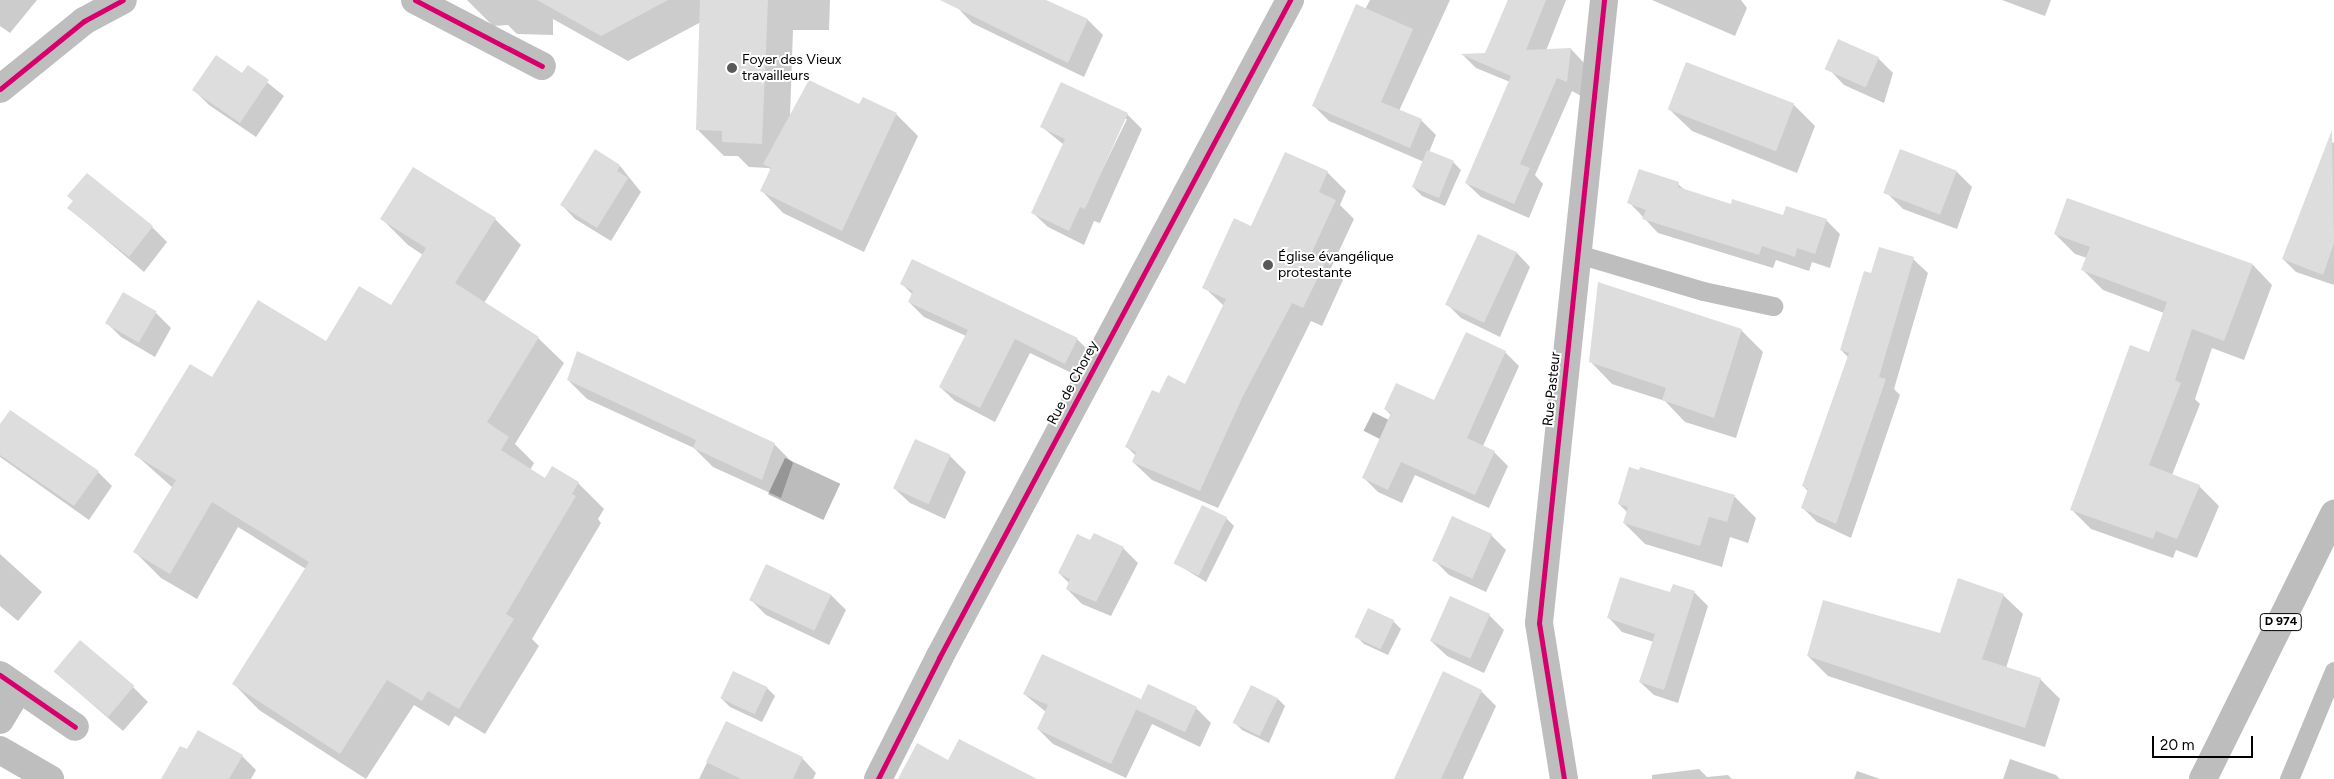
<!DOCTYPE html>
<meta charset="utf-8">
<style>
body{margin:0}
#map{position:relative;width:2334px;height:779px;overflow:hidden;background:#fff;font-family:Figtree,sans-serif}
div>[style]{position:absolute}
.water>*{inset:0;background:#bcbcbc;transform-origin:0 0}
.shadow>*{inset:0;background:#0003}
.building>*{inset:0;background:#ddd;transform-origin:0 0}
.service>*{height:19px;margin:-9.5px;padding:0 9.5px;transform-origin:9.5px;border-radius:9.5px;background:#bebebe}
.minor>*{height:28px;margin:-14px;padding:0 14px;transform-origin:14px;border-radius:14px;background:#bebebe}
.tertiary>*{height:28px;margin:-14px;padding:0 14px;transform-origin:14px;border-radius:14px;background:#bebebe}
.primary>*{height:28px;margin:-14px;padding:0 14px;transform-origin:14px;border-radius:14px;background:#bdbdbd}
.cycleway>*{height:5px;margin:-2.5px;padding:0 2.5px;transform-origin:2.5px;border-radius:2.5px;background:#d6006c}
.dots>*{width:14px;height:14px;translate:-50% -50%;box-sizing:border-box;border:2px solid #fff;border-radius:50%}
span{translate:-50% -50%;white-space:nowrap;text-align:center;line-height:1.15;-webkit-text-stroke:4px #fff;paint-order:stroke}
.shield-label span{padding:1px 4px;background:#fff;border:1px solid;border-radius:4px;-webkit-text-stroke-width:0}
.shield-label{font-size:12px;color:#000;font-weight:700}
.poi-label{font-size:14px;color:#000}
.left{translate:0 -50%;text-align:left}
.street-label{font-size:14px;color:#000}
.scale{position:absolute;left:2152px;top:736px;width:101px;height:22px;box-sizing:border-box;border:2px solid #000;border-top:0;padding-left:6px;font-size:15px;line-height:18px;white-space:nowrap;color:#000;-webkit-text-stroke:4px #fff;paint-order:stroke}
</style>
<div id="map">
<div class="water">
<div style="left:1373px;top:412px;width:36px;height:21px;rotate:27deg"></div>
<div style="left:785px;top:458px;width:61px;height:40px;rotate:25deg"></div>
</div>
<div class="shadow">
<div style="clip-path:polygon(0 0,37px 0,10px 33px,0 26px)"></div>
<div style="clip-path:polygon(467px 0,830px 0,829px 30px,793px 30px,790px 116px,860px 106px,863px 98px,896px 114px,918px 136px,864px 252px,783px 213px,762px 191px,772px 171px,769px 168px,749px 167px,738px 156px,724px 156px,698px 130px,701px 22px,628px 61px,553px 19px,553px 35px,517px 34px,508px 25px,493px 26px)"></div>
<div style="clip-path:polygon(961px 0,1043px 0,1088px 20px,1103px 35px,1084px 77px,972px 23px,957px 7px)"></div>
<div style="clip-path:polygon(1370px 0,1450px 0,1399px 111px,1421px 120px,1436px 135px,1429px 152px,1453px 162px,1461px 170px,1445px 206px,1422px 196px,1414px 188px,1424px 162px,1329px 121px,1314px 106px)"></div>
<div style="clip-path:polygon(1508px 0,1566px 0,1546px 51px,1571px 49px,1585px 64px,1581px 96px,1572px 91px,1535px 175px,1543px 184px,1529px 218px,1481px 197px,1466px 183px,1510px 82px,1476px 68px,1463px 55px,1486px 54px)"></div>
<div style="clip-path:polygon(1652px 0,1741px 0,1747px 8px,1735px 36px)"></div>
<div style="clip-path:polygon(2002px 0,2051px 0,2045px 16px)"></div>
<div style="clip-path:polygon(1878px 58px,1893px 73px,1884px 103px,1844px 85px,1829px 69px)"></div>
<div style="clip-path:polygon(248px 67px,284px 96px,256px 137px,209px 105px,194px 90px,243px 75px)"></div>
<div style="clip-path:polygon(evenodd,1062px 84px,1127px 114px,1142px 129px,1100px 223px,1094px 221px,1084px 245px,1048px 227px,1033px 213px,1064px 145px,1042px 127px,1062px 84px,1124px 119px,1127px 119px,1095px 185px,1124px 119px)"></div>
<div style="clip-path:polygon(1793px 104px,1815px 126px,1797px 173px,1692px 131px,1670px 110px)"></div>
<div style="clip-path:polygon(2329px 141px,2334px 143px,2334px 285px,2296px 272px,2283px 259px)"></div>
<div style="clip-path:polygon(1900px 151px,1957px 172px,1972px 187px,1957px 229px,1903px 209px,1888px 194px)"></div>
<div style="clip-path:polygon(1286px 154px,1327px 172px,1346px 191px,1340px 205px,1354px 219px,1331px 268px,1343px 280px,1322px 326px,1311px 321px,1218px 508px,1152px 480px,1133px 462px,1136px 456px,1127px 447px,1160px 395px,1185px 385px,1224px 306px,1204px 287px,1252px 228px)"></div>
<div style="clip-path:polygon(620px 166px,641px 192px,611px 241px,575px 219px,562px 205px)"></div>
<div style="clip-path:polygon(1678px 184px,1686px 191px,1731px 206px,1784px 217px,1826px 220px,1840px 234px,1830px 268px,1812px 262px,1809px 271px,1776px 260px,1773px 268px,1658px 233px,1629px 202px)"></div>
<div style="clip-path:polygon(2068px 200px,2253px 265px,2272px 285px,2244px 360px,2212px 348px,2195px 399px,2200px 404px,2172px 475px,2199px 486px,2219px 506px,2197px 558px,2176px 550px,2173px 558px,2091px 529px,2071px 509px,2150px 353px,2164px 313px,2103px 290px,2083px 270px,2087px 258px,2075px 254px,2055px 234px)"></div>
<div style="clip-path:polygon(69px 208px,152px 227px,167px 242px,144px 272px)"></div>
<div style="clip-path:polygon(382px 219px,495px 219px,521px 245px,484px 303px,538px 338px,564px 363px,515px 444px,534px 463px,530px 470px,546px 480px,578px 483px,604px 509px,598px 519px,601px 523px,532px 639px,539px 646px,485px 734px,455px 716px,449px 726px,414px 705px,366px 779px,259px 710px,234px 684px,306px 569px,238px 527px,197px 599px,161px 578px,135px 552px,173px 488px,136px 455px,212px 378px,326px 343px,391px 307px,423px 255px,408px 245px)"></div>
<div style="clip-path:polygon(1479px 236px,1517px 253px,1530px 267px,1500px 337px,1461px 318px,1447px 304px)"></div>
<div style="clip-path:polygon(1913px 259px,1928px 273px,1894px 389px,1900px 395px,1851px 538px,1817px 522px,1802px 507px,1808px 491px,1803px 486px,1848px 357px,1841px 350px)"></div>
<div style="clip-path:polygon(902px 284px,1077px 339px,1092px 354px,1080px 377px,1030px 353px,995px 422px,955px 401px,940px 387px,966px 336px,924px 317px,909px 302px,913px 295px)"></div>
<div style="clip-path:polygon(156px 313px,171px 328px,155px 357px,121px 337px,106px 322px)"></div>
<div style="clip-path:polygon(1741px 330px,1763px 352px,1736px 438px,1685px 422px,1665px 401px,1612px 384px,1591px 362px)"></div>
<div style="clip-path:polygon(1505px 352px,1519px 366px,1483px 446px,1494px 452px,1508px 466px,1489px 508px,1415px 475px,1402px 503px,1378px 492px,1364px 478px,1391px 415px,1385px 409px,1435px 402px)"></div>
<div style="clip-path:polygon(568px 380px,774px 444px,793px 463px,781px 498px,713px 467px,694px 448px,587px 399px)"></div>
<div style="clip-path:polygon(0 426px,98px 472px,112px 486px,89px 520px,0 457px)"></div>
<div style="clip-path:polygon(950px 456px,966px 472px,945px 519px,910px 503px,894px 488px)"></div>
<div style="clip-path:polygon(1734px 496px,1756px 518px,1748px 543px,1730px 537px,1722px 567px,1645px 544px,1624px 523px,1627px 512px,1619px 504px)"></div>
<div style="clip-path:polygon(1226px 518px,1234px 526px,1206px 582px,1175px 563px)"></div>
<div style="clip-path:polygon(1491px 535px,1506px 550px,1486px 592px,1449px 575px,1434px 560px)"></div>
<div style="clip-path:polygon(1091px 542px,1123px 548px,1138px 563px,1111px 616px,1082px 604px,1067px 589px,1070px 584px,1059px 573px)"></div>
<div style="clip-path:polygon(0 554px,42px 592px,18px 621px,0 606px)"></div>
<div style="clip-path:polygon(1694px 592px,1708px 606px,1678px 703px,1654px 695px,1640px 682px,1654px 642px,1622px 632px,1609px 618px,1671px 594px)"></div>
<div style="clip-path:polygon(831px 595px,846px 610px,829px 645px,766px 615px,751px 600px)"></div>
<div style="clip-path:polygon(2003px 595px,2023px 614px,2006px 668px,2040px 679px,2060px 699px,2045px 747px,1828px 676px,1808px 656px,1940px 634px)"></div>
<div style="clip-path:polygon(1489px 615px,1504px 630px,1484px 673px,1447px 656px,1431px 641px)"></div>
<div style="clip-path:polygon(1393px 621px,1401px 629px,1388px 655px,1364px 644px,1356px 636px)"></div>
<div style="clip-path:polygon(1043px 655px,1142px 701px,1196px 708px,1211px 723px,1200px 747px,1152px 724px,1126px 778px,1053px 744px,1038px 729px,1046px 712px,1024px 694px)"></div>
<div style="clip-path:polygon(55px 672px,133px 687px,148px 702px,123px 731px)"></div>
<div style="clip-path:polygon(767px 688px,775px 696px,762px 722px,730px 707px,722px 699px)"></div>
<div style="clip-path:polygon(1481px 691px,1496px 706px,1463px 779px,1395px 779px)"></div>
<div style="clip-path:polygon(1278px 699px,1285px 706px,1269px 743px,1242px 730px,1235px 723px)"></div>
<div style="clip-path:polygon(727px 722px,802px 758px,816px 773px,813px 779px,699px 779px)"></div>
<div style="clip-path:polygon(187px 750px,242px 756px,256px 770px,251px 779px,162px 779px)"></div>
<div style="clip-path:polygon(2010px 759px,2056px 775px,2060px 779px,2003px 779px)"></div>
<div style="clip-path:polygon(1699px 769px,1707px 777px,1728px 775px,1732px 779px,1652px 779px,1652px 775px)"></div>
<div style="clip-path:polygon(1857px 771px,1880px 779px,1854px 779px)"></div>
</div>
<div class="building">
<div style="clip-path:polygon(537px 0,668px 0,601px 36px)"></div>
<div style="clip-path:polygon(700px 0,768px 0,762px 144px,722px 142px,722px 131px,696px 130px)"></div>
<div style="clip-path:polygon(940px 0,1046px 0,1088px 19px,1068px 63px)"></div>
<div style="clip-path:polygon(1508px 0,1546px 0,1526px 50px,1571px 48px,1567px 82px,1557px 78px,1520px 164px,1530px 168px,1514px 204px,1465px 183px,1511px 76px,1460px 54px,1485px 53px)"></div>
<div style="clip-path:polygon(1356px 4px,1413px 29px,1381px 102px,1422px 119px,1410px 148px,1312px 106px)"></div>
<div style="left:1838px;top:39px;width:45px;height:33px;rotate:24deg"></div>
<div style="clip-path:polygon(216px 55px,242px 73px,248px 65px,269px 80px,240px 123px,192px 90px)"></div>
<div style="left:1686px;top:62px;width:116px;height:51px;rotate:21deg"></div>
<div style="clip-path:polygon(809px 80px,859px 104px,863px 97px,897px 113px,842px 231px,760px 191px,771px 168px,763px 164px)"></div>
<div style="clip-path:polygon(1061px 82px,1128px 113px,1085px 209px,1080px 207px,1069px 231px,1031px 213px,1065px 139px,1040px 127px)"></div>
<div style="clip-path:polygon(2332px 130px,2334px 243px,2323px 275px,2282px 259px)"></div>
<div style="clip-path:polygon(595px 149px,620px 165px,617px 171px,628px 178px,597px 228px,560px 205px)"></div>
<div style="left:1900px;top:149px;width:61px;height:47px;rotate:21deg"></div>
<div style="left:1427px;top:150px;width:29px;height:40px;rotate:22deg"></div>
<div style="clip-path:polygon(1285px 152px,1328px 171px,1319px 192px,1336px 200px,1311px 254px,1326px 261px,1303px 308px,1292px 303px,1243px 396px,1200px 491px,1132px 462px,1136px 452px,1125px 447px,1152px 390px,1159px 393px,1168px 375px,1185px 384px,1226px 299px,1202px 288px,1234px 218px,1251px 226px)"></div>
<div style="clip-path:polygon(413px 167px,496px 218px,455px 283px,539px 337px,487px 422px,509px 437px,501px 450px,545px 478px,552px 466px,579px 482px,572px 494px,576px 496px,506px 614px,514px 619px,459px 709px,428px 691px,422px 701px,387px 680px,340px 754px,232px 684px,309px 562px,212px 502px,170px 574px,133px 552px,176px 480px,134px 455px,190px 364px,212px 377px,258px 300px,326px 341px,359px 286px,391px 305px,426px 248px,380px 219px)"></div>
<div style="clip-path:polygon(1639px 169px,1679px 182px,1678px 187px,1731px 204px,1732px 199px,1783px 215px,1786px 206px,1827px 219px,1815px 254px,1797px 248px,1795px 257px,1762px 246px,1759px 255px,1642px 219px,1646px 210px,1627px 203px)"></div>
<div style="clip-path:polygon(87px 173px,153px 226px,129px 257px,67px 208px,73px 201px,67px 196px)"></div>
<div style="clip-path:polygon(2067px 198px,2253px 264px,2224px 341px,2192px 329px,2175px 380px,2181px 383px,2149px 465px,2200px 485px,2177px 539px,2156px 531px,2153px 539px,2070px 510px,2130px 345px,2149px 352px,2167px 302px,2081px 270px,2090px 247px,2054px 234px)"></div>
<div style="left:1478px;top:234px;width:43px;height:78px;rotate:25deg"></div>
<div style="clip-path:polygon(1879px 247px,1914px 257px,1879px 377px,1886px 379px,1836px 524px,1801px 508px,1808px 489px,1802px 486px,1849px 353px,1840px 350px,1864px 271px,1871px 273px)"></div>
<div style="clip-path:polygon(912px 259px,1078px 338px,1065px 364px,1015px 339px,980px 408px,939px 387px,968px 330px,908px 302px,913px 291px,900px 284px)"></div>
<div style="clip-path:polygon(1598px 282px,1742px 329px,1714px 418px,1662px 400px,1666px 388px,1589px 362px)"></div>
<div style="left:123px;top:292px;width:39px;height:36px;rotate:30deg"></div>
<div style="clip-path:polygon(1466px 332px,1506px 351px,1467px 438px,1495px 451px,1475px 495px,1401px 462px,1388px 490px,1362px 478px,1391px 413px,1384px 409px,1396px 383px,1434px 400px)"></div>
<div style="clip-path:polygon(577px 351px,775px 443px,762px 480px,693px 448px,696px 440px,567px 380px)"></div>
<div style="clip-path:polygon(10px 410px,99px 471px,74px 506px,0 455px,0 424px)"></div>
<div style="left:915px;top:439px;width:39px;height:54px;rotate:24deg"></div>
<div style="clip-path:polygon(1629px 467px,1639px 470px,1640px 467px,1735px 495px,1727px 522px,1709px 517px,1700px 546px,1623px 523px,1628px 507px,1618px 504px)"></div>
<div style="left:1202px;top:505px;width:28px;height:65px;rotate:26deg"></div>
<div style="left:1452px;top:516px;width:44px;height:49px;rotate:24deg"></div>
<div style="clip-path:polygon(1094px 533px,1124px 547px,1096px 602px,1066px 589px,1070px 579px,1058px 573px,1077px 534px,1090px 540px)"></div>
<div style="left:766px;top:564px;width:72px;height:40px;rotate:25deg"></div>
<div style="clip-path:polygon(1620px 577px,1670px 592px,1673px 584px,1695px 591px,1664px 690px,1639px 682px,1655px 634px,1607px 618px)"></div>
<div style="clip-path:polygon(1958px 578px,2004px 594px,1982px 659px,2041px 678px,2025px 728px,1807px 656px,1823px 600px,1940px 633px)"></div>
<div style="left:1450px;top:596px;width:44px;height:49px;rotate:24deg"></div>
<div style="left:1368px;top:608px;width:29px;height:32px;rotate:25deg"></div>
<div style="left:80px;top:640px;width:71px;height:41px;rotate:40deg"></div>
<div style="clip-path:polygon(1042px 654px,1141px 699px,1111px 764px,1037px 729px,1048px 705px,1023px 694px)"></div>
<div style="left:733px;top:671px;width:38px;height:30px;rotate:25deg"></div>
<div style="clip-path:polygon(1443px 671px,1482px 690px,1441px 779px,1394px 779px)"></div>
<div style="left:1148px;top:684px;width:54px;height:28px;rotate:25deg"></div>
<div style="left:1251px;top:685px;width:30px;height:42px;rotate:26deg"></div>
<div style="clip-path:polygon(726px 721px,803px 757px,793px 779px,741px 779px,706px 762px)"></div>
<div style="clip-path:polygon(198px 730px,243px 755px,229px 779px,161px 779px,180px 746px,187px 749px)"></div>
<div style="clip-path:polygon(959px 739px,1037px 779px,898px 779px,917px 743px,948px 760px)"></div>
</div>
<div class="service">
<div style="left:1578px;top:254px;width:130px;rotate:16.5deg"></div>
<div style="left:1703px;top:291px;width:72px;rotate:12.1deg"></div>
<div style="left:2289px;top:779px;width:117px;rotate:-67.4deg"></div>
</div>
<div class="minor">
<div style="left:415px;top:0;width:143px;rotate:27.5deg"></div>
<div style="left:0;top:89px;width:108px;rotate:-39deg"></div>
<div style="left:84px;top:21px;width:44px;rotate:-28.3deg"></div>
<div style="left:0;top:675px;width:91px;rotate:34.7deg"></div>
<div style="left:0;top:720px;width:37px;rotate:-59deg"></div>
<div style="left:0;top:750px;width:58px;rotate:30.1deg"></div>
</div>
<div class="tertiary">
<div style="left:878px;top:779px;width:136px;rotate:-63.2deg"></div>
<div style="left:939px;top:658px;width:746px;rotate:-61.92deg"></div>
<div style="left:1564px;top:779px;width:158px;rotate:-99.1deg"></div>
<div style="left:1539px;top:623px;width:626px;rotate:-84.04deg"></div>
</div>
<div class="primary">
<div style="left:2203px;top:779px;width:296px;rotate:-63.7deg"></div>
</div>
<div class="cycleway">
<div style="left:415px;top:0;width:143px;rotate:27.5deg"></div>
<div style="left:0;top:89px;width:108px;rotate:-39deg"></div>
<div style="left:84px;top:21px;width:44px;rotate:-28.3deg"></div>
<div style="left:0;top:675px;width:91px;rotate:34.7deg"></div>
<div style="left:878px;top:779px;width:136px;rotate:-63.2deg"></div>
<div style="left:939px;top:658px;width:746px;rotate:-61.92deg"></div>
<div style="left:1564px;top:779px;width:158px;rotate:-99.1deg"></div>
<div style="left:1539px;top:623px;width:626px;rotate:-84.04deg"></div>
</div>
<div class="dots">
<div style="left:732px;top:68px;background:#595959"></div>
<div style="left:1268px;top:265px;background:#595959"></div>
</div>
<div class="shield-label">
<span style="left:2281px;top:622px">D 974</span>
</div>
<div class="poi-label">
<span class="left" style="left:742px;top:68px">Foyer des Vieux<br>travailleurs</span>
<span class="left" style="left:1278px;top:265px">Église évangélique<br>protestante</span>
</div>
<div class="street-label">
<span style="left:1073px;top:383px;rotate:-62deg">Rue de Chorey</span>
<span style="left:1552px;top:389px;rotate:-84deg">Rue Pasteur</span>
</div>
<div class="scale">20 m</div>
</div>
